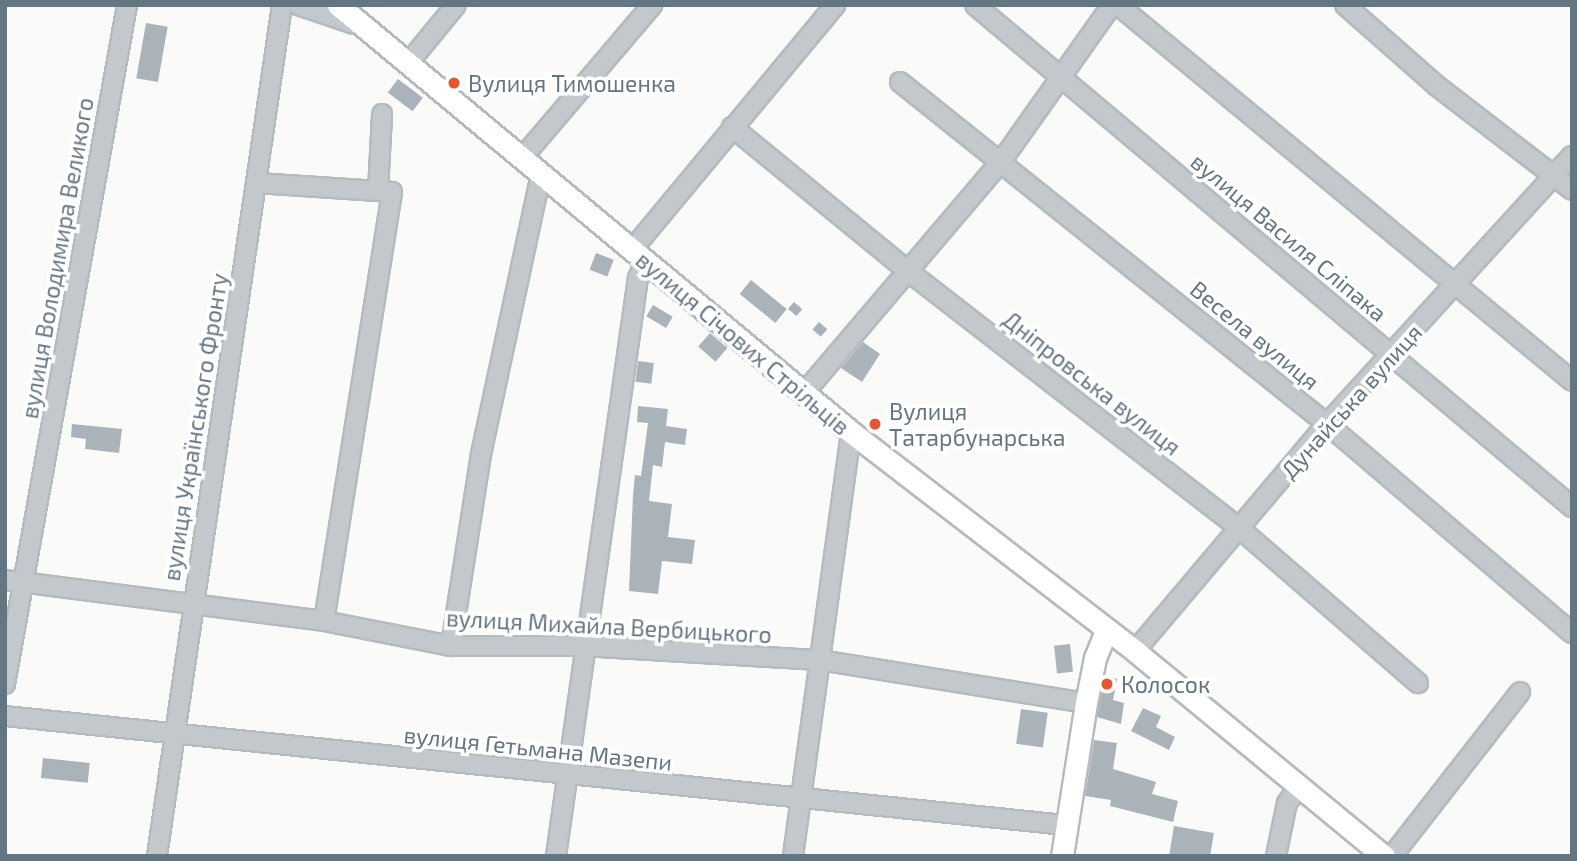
<!DOCTYPE html>
<meta charset="utf-8">
<style>
body{margin:0}
#map{position:relative;width:1577px;height:861px;overflow:hidden;background:#fafaf8;font-family:"Exo 2",sans-serif}
div>[style]{position:absolute}
.building>*{inset:0;background:#aab3b9;transform-origin:0 0}
.roads{filter:drop-shadow(2px 0 #b5babe) drop-shadow(-2px 0 #b5babe) drop-shadow(0 2px #b5babe) drop-shadow(0 -2px #b5babe)}
.minor>*{height:18px;margin:-9px;padding:0 9px;transform-origin:9px;border-radius:9px;background:#c3c8cc}
.major>*{height:21px;margin:-10.5px;padding:0 10.5px;transform-origin:10.5px;border-radius:10.5px;background:#fff}
.dots>*{width:19px;height:19px;translate:-50% -50%;box-sizing:border-box;border:4px solid #fff;border-radius:50%}
span{translate:-50% -50%;white-space:nowrap;text-align:center;line-height:1.15;-webkit-text-stroke:7px #fff;paint-order:stroke}
.poi-label{font-size:23px;color:#657683}
.left{translate:0 -50%;text-align:left}
.street-label{font-size:23px;color:#657683}
.frame{position:absolute;inset:0;border:7px solid #657683;pointer-events:none}
</style>
<div id="map">
<div class="building">
<div style="left:146px;top:23px;width:22px;height:56px;rotate:10deg"></div>
<div style="left:398px;top:79px;width:31px;height:17px;rotate:37deg"></div>
<div style="left:596px;top:253px;width:19px;height:18px;rotate:21deg"></div>
<div style="left:751px;top:280px;width:46px;height:18px;rotate:39deg"></div>
<div style="left:794px;top:302px;width:11px;height:9px;rotate:41deg"></div>
<div style="left:653px;top:305px;width:23px;height:13px;rotate:31deg"></div>
<div style="left:819px;top:322px;width:11px;height:10px;rotate:41deg"></div>
<div style="left:710px;top:333px;width:23px;height:18px;rotate:41deg"></div>
<div style="clip-path:polygon(863px 342px,880px 354px,862px 382px,841px 368px)"></div>
<div style="left:638px;top:361px;width:16px;height:21px;rotate:7deg"></div>
<div style="clip-path:polygon(638px 406px,668px 409px,666px 426px,687px 429px,685px 445px,665px 442px,662px 467px,653px 465px,649px 501px,672px 504px,668px 537px,695px 540px,692px 564px,662px 561px,658px 594px,629px 591px,633px 495px,635px 475px,641px 476px,648px 423px,637px 422px)"></div>
<div style="clip-path:polygon(72px 424px,122px 429px,119px 453px,85px 449px,86px 439px,71px 437px)"></div>
<div style="left:1070px;top:644px;width:28px;height:16px;rotate:84deg"></div>
<div style="clip-path:polygon(1105px 675px,1117px 679px,1113px 700px,1124px 703px,1121px 724px,1097px 717px)"></div>
<div style="clip-path:polygon(1143px 708px,1161px 716px,1156px 727px,1175px 737px,1169px 750px,1131px 731px)"></div>
<div style="left:1021px;top:709px;width:27px;height:35px;rotate:8deg"></div>
<div style="clip-path:polygon(1094px 740px,1117px 743px,1113px 769px,1156px 782px,1152px 794px,1178px 801px,1173px 822px,1110px 806px,1111px 800px,1085px 796px)"></div>
<div style="left:43px;top:758px;width:47px;height:20px;rotate:6deg"></div>
<div style="clip-path:polygon(1174px 826px,1214px 833px,1210px 856px,1169px 856px)"></div>
</div>
<div class="roads">
<div class="minor">
<div style="left:298px;top:5px;width:59px;rotate:18.7deg"></div>
<div style="left:975px;top:5px;width:780px;rotate:40.06deg"></div>
<div style="left:1118px;top:5px;width:589px;rotate:39.63deg"></div>
<div style="left:1345px;top:5px;width:123px;rotate:41.4deg"></div>
<div style="left:1437px;top:86px;width:170px;rotate:37.6deg"></div>
<div style="left:410px;top:61px;width:72px;rotate:-50.6deg"></div>
<div style="left:900px;top:82px;width:547px;rotate:38.69deg"></div>
<div style="left:1327px;top:424px;width:322px;rotate:40.5deg"></div>
<div style="left:732px;top:127px;width:229px;rotate:39.3deg"></div>
<div style="left:909px;top:272px;width:418px;rotate:37.8deg"></div>
<div style="left:1239px;top:528px;width:237px;rotate:40.9deg"></div>
<div style="left:522px;top:158px;width:201px;rotate:-49.6deg"></div>
<div style="left:258px;top:183px;width:134px;rotate:3.8deg"></div>
<div style="left:392px;top:192px;width:434px;rotate:99deg"></div>
<div style="left:378px;top:191px;width:77px;rotate:-87deg"></div>
<div style="left:631px;top:251px;width:320px;rotate:-50.3deg"></div>
<div style="left:804px;top:393px;width:302px;rotate:-49.6deg"></div>
<div style="left:1000px;top:163px;width:194px;rotate:-54.7deg"></div>
<div style="left:5px;top:580px;width:322px;rotate:7.3deg"></div>
<div style="left:324px;top:621px;width:129px;rotate:11.1deg"></div>
<div style="left:451px;top:646px;width:131px"></div>
<div style="left:582px;top:646px;width:238px;rotate:3.4deg"></div>
<div style="left:820px;top:660px;width:269px;rotate:9.2deg"></div>
<div style="left:451px;top:646px;width:194px;rotate:-81.1deg"></div>
<div style="left:481px;top:454px;width:285px;rotate:-77.9deg"></div>
<div style="left:1135px;top:651px;width:297px;rotate:-49.8deg"></div>
<div style="left:1327px;top:424px;width:363px;rotate:-47.6deg"></div>
<div style="left:5px;top:684px;width:690px;rotate:-79.81deg"></div>
<div style="left:5px;top:716px;width:1067px;rotate:5.87deg"></div>
<div style="left:157px;top:856px;width:860px;rotate:-81.64deg"></div>
<div style="left:556px;top:856px;width:584px;rotate:-81.93deg"></div>
<div style="left:638px;top:278px;width:17px;rotate:-65deg"></div>
<div style="left:793px;top:856px;width:428px;rotate:-82.2deg"></div>
<div style="left:1276px;top:856px;width:54px;rotate:-78.3deg"></div>
<div style="left:1287px;top:803px;width:19px;rotate:-54deg"></div>
<div style="left:1392px;top:856px;width:208px;rotate:-52deg"></div>
</div>
<div class="major">
<div style="left:338px;top:5px;width:667px;rotate:39.77deg"></div>
<div style="left:851px;top:432px;width:359px;rotate:37.6deg"></div>
<div style="left:1135px;top:651px;width:323px;rotate:39.5deg"></div>
<div style="left:1062px;top:856px;width:155px;rotate:-81.1deg"></div>
<div style="left:1086px;top:703px;width:46px;rotate:-78.7deg"></div>
<div style="left:1095px;top:658px;width:31px;rotate:-68deg"></div>
</div>
</div>
<div class="dots">
<div style="left:454px;top:83px;background:#e4572e"></div>
<div style="left:875px;top:424px;background:#e4572e"></div>
<div style="left:1107px;top:684px;background:#e4572e"></div>
</div>
<div class="poi-label">
<span class="left" style="left:468px;top:83px">Вулиця Тимошенка</span>
<span class="left" style="left:889px;top:424px">Вулиця<br>Татарбунарська</span>
<span class="left" style="left:1121px;top:684px">Колосок</span>
</div>
<div class="street-label">
<span style="left:1289px;top:237px;rotate:40deg">вулиця Василя Сліпака</span>
<span style="left:57px;top:258px;rotate:-80deg">вулиця Володимира Великого</span>
<span style="left:1255px;top:335px;rotate:39deg">Весела вулиця</span>
<span style="left:743px;top:343px;rotate:40deg">вулиця Січових Стрільців</span>
<span style="left:1092px;top:383px;rotate:38deg">Дніпровська вулиця</span>
<span style="left:1351px;top:401px;rotate:-48deg">Дунайська вулиця</span>
<span style="left:195px;top:427px;rotate:-81deg">вулиця Українського Фронту</span>
<span style="left:609px;top:626px;rotate:3deg">вулиця Михайла Вербицького</span>
<span style="left:538px;top:748px;rotate:6deg">вулиця Гетьмана Мазепи</span>
</div>
<div class="frame"></div>
</div>
